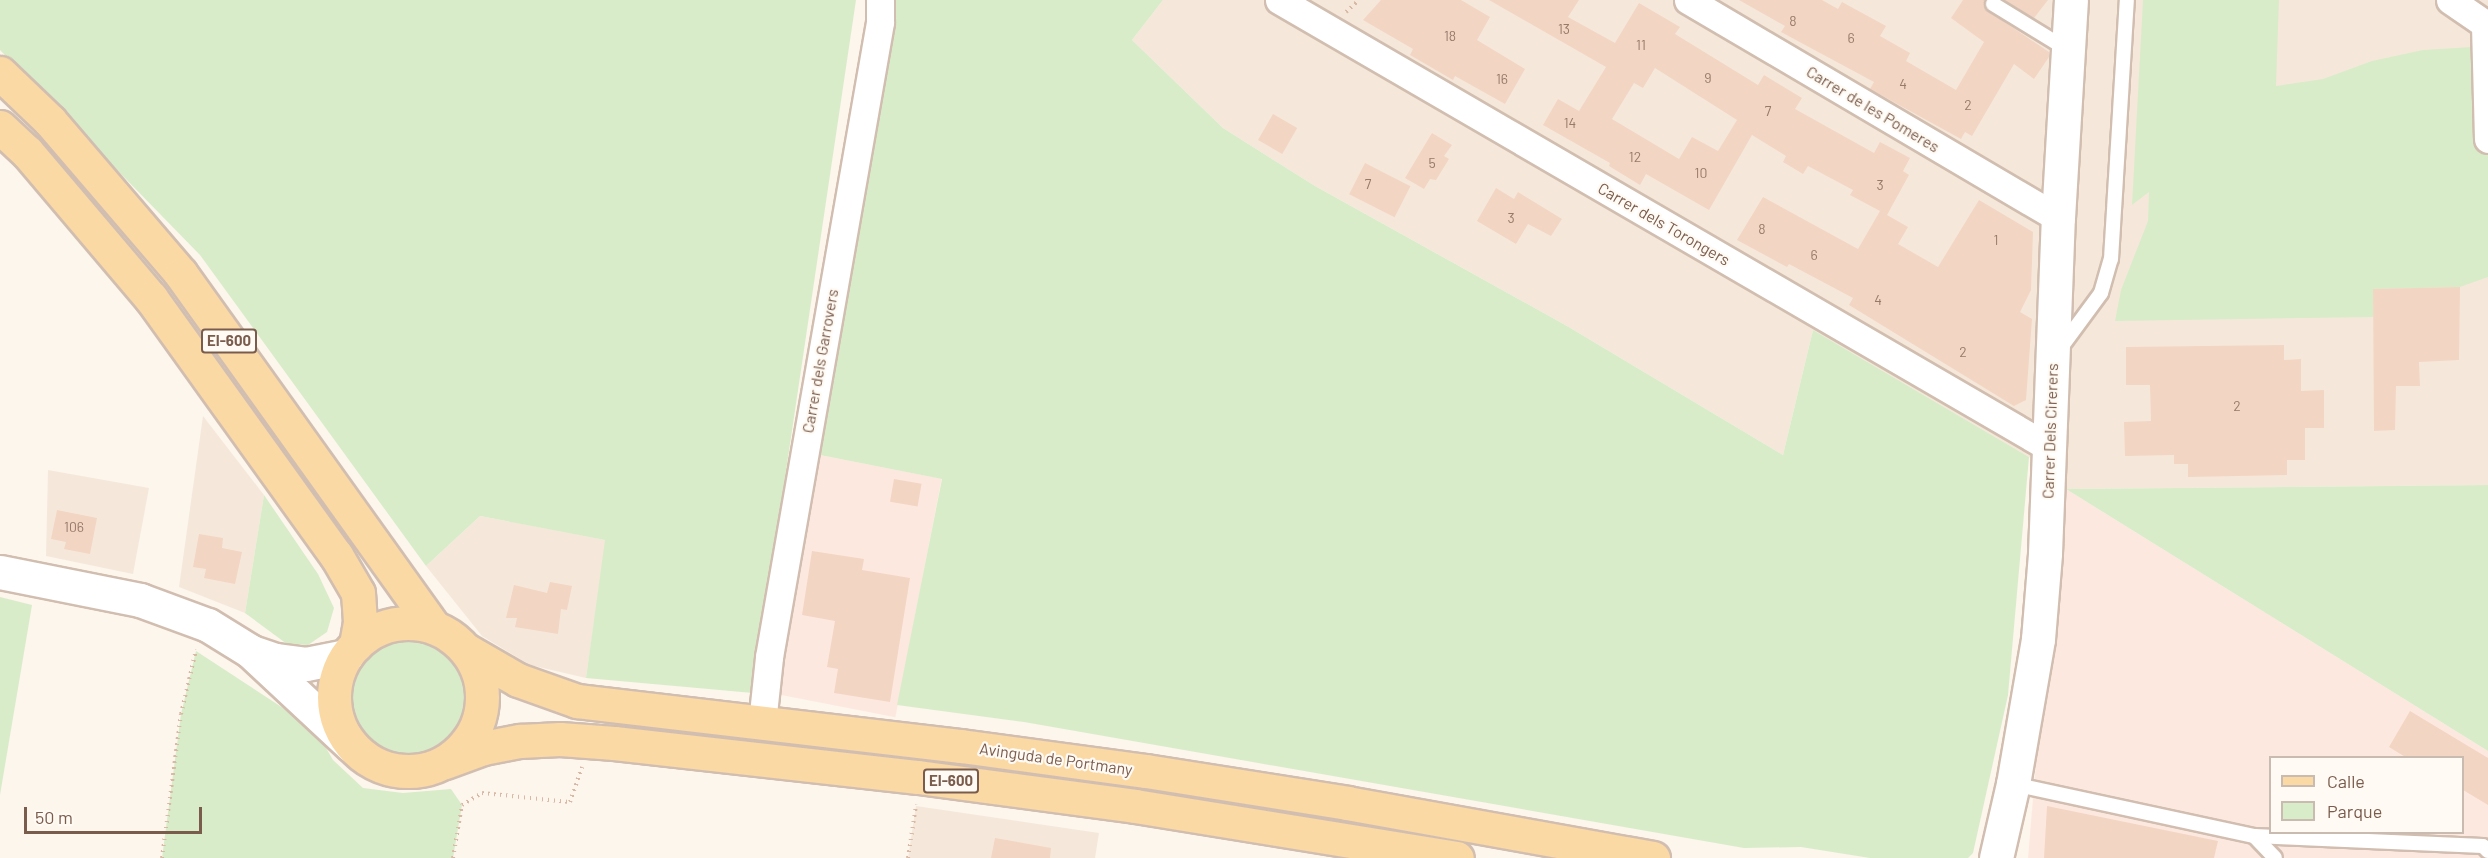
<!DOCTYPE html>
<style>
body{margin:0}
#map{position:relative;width:2488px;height:858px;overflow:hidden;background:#fdf6ec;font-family:Barlow,sans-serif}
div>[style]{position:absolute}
.residential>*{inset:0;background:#f5e8da}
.commercial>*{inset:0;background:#fde8e0;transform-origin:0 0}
.green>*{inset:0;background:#d8ecc9}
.round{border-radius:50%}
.building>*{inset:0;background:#f3d5c3;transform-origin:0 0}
.path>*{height:4px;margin-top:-2px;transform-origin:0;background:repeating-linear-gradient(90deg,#d9b8a5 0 1.5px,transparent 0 6px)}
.roads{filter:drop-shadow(2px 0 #d1beb0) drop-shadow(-2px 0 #d1beb0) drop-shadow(0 2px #d1beb0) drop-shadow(0 -2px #d1beb0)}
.service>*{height:14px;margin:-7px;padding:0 7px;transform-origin:7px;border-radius:7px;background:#fff}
.minor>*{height:27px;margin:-13.5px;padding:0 13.5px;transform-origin:13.5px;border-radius:13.5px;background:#fff}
.tertiary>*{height:33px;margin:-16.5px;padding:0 16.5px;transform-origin:16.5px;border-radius:16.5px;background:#fff}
.secondary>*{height:33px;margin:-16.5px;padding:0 16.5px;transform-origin:16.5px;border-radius:16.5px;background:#fff}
.primary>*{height:33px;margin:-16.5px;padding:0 16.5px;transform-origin:16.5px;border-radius:16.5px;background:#fbd9a5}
.primary>.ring{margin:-16.5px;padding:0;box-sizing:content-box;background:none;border:33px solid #fbd9a5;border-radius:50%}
span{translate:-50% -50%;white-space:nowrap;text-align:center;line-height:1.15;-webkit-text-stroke:4.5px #fffaf3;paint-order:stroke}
.number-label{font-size:14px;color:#987a6a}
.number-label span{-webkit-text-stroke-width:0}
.shield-label span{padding:2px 4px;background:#fffaf3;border:2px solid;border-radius:4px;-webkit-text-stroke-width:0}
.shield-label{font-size:15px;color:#7a5c4d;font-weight:700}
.street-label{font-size:16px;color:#7a5c4d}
.legend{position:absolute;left:2269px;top:756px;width:195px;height:78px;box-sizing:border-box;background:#fffaf3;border:2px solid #cabbb1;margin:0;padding:8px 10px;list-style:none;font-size:18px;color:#7a5c4d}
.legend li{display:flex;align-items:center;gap:12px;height:30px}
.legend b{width:30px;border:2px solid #cabbb1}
.scale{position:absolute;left:24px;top:807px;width:178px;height:27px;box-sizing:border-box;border:3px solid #7a5c4d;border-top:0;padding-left:8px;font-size:18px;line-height:21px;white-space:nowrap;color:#7a5c4d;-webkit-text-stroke:4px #fffaf3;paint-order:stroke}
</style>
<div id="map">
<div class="residential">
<div style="clip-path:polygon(1163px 0,2488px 0,2488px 485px,2066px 489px,2029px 457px,1813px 330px,1783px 455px,1567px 326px,1315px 186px,1223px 128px,1132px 40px)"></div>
<div style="clip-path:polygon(203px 416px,264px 495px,245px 613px,179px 587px)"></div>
<div style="clip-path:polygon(48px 470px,149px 488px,133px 574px,46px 556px)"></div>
<div style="clip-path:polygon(480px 516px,606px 540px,586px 678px,530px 665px,482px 636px,426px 566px)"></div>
<div style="clip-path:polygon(916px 806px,1099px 833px,1095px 858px,908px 858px)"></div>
</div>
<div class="commercial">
<div style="left:820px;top:455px;width:124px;height:243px;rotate:11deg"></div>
<div style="clip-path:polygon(evenodd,2066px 489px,2488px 751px,2488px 858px,2028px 858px,2041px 703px,2066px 489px,2270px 758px,2462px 758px,2462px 832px,2270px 832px,2270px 758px)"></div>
</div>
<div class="green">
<div style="clip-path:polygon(0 0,856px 0,753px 693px,586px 678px,605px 540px,480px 516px,426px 566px,200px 255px,0 50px)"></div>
<div style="clip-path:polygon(894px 0,1163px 0,1132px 40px,1223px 128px,1315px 186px,1567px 326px,1783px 455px,1813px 330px,2029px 457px,2008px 695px,1973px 853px,1968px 858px,1870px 858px,1801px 847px,1744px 848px,1024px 722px,897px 705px,942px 479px,820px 455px,893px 28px)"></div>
<div style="clip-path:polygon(2143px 0,2279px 0,2276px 86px,2323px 79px,2372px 61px,2423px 50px,2488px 46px,2488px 277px,2460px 287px,2373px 289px,2373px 317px,2115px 321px,2121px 290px,2148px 221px,2149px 192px,2132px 205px)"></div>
<div style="clip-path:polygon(2488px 485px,2488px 751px,2066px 489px)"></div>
<div style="clip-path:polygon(264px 495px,318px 574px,334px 608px,327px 632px,308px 645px,287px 644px,245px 613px)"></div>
<div style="clip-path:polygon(0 597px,32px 605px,0 795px)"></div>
<div class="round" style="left:343px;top:636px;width:122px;height:122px"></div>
<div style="clip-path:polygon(196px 651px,315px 729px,333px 760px,363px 788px,403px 793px,451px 789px,462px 805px,453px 858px,162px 858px,181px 714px)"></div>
</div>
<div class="building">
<div style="clip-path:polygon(1381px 0,1461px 0,1490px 17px,1477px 40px,1525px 69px,1505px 104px,1455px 76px,1453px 80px,1410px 55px,1413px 49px,1363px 20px)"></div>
<div style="clip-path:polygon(evenodd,1489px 0,1579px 0,1568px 17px,1615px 43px,1639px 3px,1680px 27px,1675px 34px,1758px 85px,1764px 75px,1802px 98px,1795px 109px,1874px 153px,1880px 142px,1910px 158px,1903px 171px,1909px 175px,1887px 215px,1908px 227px,1898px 244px,1938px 267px,1979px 200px,2033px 232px,2031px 290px,2020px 312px,2032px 319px,2026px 400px,2014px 406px,1849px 305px,1853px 298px,1789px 264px,1787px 267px,1737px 240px,1763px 197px,1858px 249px,1880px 211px,1850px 195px,1853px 190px,1808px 166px,1803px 174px,1783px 162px,1786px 156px,1752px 135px,1709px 210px,1646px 174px,1640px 185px,1609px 166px,1610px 163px,1543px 125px,1558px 99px,1579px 111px,1606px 67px,1489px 0,1655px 68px,1737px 120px,1718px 151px,1692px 137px,1679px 159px,1612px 119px,1634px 83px,1643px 88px,1655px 68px)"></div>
<div style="clip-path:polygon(1739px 0,1822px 0,1838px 9px,1842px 2px,1886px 26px,1880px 36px,1910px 53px,1906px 61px,1956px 90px,1984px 42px,1951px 18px,1963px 0,1985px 0,1988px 11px,2049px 52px,2049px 57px,2034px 79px,2014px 64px,1972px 136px,1965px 132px,1961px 139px,1870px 89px,1874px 82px,1781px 32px,1785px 26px)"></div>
<div style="clip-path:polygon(2004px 0,2048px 0,2034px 18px)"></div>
<div style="left:1273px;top:114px;width:28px;height:30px;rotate:30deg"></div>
<div style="clip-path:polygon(1432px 133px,1452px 145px,1444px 156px,1449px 159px,1436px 180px,1430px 179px,1424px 189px,1405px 178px)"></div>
<div style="left:1365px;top:163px;width:51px;height:35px;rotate:27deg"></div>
<div style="clip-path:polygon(1496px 188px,1514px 199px,1518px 192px,1562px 219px,1551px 236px,1528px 224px,1516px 244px,1477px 221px)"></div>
<div style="clip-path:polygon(2460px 287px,2459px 360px,2419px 362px,2420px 386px,2396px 386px,2395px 430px,2374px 431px,2373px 289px)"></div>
<div style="clip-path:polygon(2284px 345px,2284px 360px,2301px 359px,2301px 391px,2324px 390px,2324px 428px,2305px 428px,2305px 460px,2287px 460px,2287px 475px,2188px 477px,2188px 464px,2174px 464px,2174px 455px,2125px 456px,2124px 422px,2151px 421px,2150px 385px,2126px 385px,2126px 347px)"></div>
<div style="left:894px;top:479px;width:28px;height:23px;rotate:10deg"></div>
<div style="clip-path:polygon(57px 510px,97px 518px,90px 554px,64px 549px,66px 542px,51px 539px)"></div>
<div style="clip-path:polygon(199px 534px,223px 538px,222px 548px,242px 552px,235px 584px,204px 578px,206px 569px,193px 567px)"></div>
<div style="clip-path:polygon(812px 551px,864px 559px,862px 570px,910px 578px,890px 702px,834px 693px,838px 669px,827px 667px,835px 621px,802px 615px)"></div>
<div style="clip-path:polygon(550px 582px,572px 586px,567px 610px,561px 609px,558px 634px,515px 627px,517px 618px,506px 618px,514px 585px,547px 593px)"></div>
<div style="clip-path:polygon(2410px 711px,2488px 758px,2488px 805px,2463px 790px,2463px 758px,2407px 758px,2389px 747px)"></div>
<div style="clip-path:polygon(2047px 806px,2218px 841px,2214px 858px,2044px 858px)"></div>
<div style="clip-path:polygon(995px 838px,1051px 848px,1050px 858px,991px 858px)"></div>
</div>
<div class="path">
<div style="left:1346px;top:12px;width:18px;rotate:-43deg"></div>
<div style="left:162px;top:858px;width:145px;rotate:-82.5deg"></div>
<div style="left:181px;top:714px;width:66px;rotate:-76.8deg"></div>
<div style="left:453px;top:858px;width:54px;rotate:-80.4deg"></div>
<div style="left:462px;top:805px;width:23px;rotate:-31deg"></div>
<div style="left:482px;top:793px;width:88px;rotate:5.8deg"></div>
<div style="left:570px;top:802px;width:37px;rotate:-71deg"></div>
<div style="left:908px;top:858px;width:54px;rotate:-81.4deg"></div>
</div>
<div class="roads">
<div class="service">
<div style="left:1993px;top:4px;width:88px;rotate:31.5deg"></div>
<div style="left:2059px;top:350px;width:71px;rotate:-53.6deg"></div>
<div style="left:2101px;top:293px;width:35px;rotate:-74deg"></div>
<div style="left:2111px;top:259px;width:259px;rotate:-86.5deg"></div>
<div style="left:2013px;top:784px;width:247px;rotate:12.2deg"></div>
<div style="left:2254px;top:836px;width:30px;rotate:46deg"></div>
<div style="left:2254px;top:836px;width:229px;rotate:2.5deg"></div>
<div style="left:2483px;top:846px;width:7px;rotate:45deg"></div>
</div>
<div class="minor">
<div style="left:1279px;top:0;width:892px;rotate:30.16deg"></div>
<div style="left:1688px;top:0;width:429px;rotate:30.5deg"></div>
<div style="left:2450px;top:0;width:46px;rotate:34.4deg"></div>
<div style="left:2485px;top:25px;width:114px;rotate:88.5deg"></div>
<div style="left:762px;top:723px;width:66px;rotate:-83.9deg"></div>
<div style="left:769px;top:657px;width:645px;rotate:-80.08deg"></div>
<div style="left:880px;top:22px;width:22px;rotate:-90deg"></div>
</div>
<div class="tertiary">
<div style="left:1996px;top:858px;width:76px;rotate:-77.1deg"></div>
<div style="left:2013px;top:784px;width:147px;rotate:-80.2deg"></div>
<div style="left:2038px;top:639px;width:86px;rotate:-85.3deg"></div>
<div style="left:2045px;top:553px;width:335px;rotate:-87.8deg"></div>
<div style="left:2058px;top:218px;width:218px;rotate:-86.6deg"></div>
</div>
<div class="secondary">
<div style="left:0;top:572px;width:143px;rotate:11.3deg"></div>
<div style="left:140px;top:600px;width:72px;rotate:20.2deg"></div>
<div style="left:208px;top:625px;width:49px;rotate:31.8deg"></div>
<div style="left:250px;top:651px;width:139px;rotate:43deg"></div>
<div style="left:255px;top:653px;width:21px;rotate:19deg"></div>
<div style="left:275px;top:660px;width:31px;rotate:7deg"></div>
<div style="left:306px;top:664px;width:41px;rotate:-11.3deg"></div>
</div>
<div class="primary">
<div style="left:0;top:73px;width:69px;rotate:43.8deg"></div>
<div style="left:50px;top:121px;width:201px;rotate:49.4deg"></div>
<div style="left:181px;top:274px;width:434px;rotate:54.4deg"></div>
<div style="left:0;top:127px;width:37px;rotate:43deg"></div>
<div style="left:27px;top:152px;width:192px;rotate:49.7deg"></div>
<div style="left:151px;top:298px;width:317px;rotate:54.3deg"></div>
<div style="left:336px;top:555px;width:44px;rotate:59.9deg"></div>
<div style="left:358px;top:593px;width:29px;rotate:86deg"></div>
<div style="left:360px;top:622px;width:23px;rotate:100deg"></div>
<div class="ring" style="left:334px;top:623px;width:115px;height:115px"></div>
<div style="left:466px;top:650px;width:60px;rotate:30deg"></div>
<div style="left:518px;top:680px;width:63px;rotate:19.6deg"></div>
<div style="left:577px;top:701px;width:387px;rotate:6.7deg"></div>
<div style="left:961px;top:746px;width:187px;rotate:7.7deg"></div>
<div style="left:1146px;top:771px;width:204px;rotate:9deg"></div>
<div style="left:1347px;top:803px;width:311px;rotate:10.2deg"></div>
<div style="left:445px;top:762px;width:40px;rotate:-20.2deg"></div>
<div style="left:483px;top:748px;width:38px;rotate:-11deg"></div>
<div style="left:520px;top:741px;width:40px;rotate:-2.9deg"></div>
<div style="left:560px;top:739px;width:54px;rotate:4.2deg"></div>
<div style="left:614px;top:743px;width:306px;rotate:6.4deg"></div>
<div style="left:918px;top:777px;width:219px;rotate:7.6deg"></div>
<div style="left:1135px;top:806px;width:326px;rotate:9.2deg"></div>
</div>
</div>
<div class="number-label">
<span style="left:1793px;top:21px">8</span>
<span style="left:1564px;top:29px">13</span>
<span style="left:1450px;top:36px">18</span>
<span style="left:1851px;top:38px">6</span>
<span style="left:1641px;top:45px">11</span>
<span style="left:1708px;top:78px">9</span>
<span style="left:1502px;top:79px">16</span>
<span style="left:1903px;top:84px">4</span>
<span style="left:1968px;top:105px">2</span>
<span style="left:1768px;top:111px">7</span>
<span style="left:1570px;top:123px">14</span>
<span style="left:1635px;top:157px">12</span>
<span style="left:1432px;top:163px">5</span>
<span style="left:1701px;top:173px">10</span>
<span style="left:1368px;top:184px">7</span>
<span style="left:1880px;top:185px">3</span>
<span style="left:1511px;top:218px">3</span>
<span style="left:1762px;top:229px">8</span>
<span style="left:1996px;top:240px">1</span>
<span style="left:1814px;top:255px">6</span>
<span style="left:1878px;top:300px">4</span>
<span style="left:1963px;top:352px">2</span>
<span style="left:2237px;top:406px">2</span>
<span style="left:74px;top:527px">106</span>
</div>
<div class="shield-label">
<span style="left:229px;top:341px">EI-600</span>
<span style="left:951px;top:781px">EI-600</span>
</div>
<div class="street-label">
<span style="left:1873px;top:109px;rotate:31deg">Carrer de les Pomeres</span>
<span style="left:1664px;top:224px;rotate:30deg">Carrer dels Torongers</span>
<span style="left:820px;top:361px;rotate:-80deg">Carrer dels Garrovers</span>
<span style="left:2050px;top:431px;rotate:-88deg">Carrer Dels Cirerers</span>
<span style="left:1056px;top:759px;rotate:8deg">Avinguda de Portmany</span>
</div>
<ul class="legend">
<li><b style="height:8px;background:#fbd9a5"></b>Calle</li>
<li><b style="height:16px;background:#d8ecc9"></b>Parque</li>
</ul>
<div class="scale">50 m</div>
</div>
